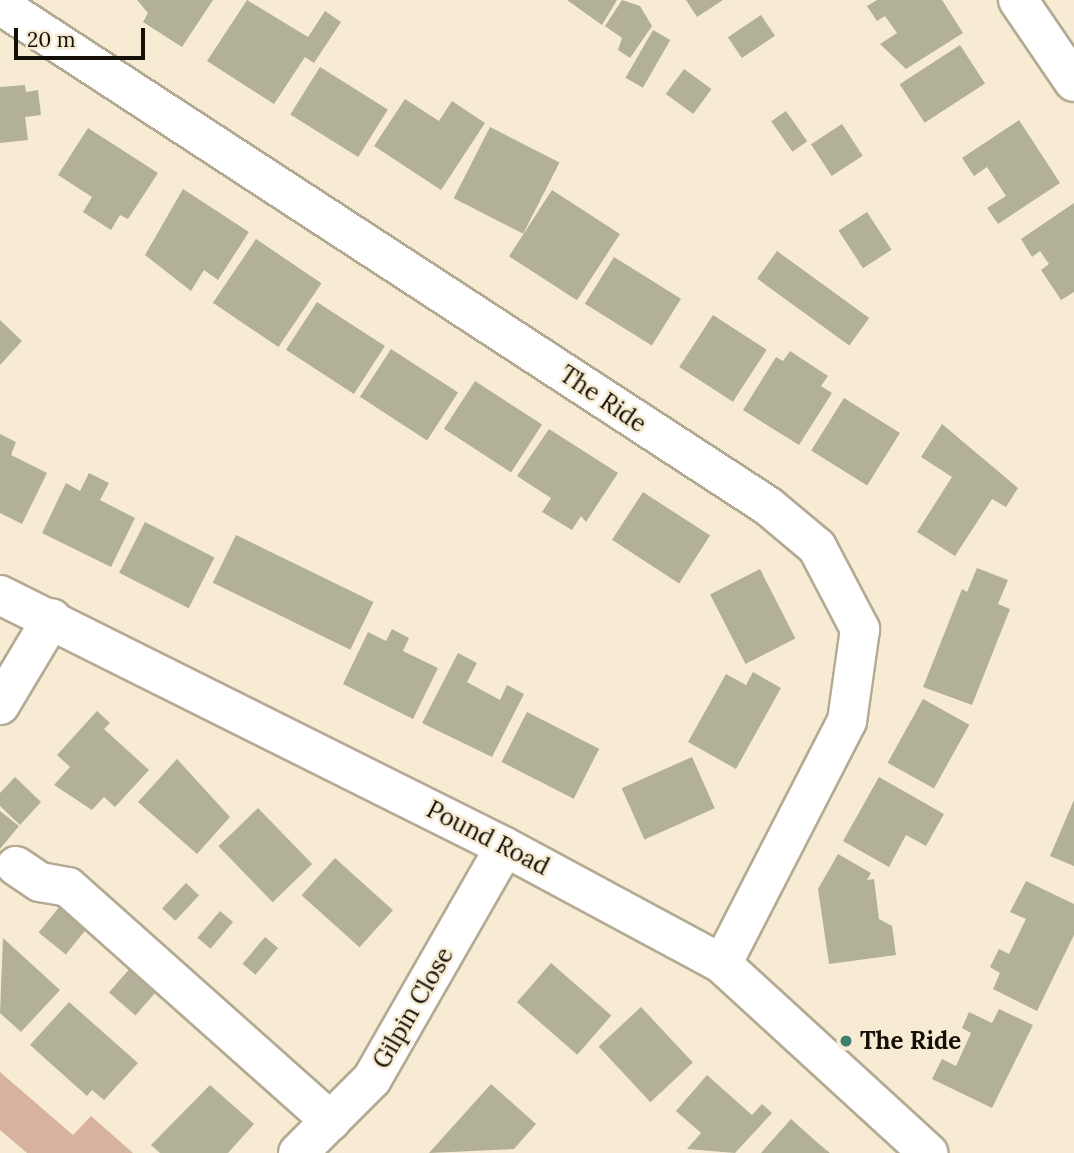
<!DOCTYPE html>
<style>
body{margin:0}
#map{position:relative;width:1074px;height:1153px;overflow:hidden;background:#f7ecd3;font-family:Lora,serif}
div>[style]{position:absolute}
.green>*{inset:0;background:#d7b39f}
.building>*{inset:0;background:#b2b097;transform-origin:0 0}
.roads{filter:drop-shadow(2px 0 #b4aa93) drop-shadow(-2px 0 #b4aa93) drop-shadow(0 2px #b4aa93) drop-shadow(0 -2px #b4aa93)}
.minor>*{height:38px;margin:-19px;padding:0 19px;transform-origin:19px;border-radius:19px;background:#fff}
.dots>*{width:19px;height:19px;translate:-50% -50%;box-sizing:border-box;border:4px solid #f7ecd3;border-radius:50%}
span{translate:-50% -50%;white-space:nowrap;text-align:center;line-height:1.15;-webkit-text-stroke:5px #f7ecd3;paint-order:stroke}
.street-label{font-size:24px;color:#141008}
.poi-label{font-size:24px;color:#141008;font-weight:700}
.left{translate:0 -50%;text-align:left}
.scale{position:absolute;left:14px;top:28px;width:131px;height:32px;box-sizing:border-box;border:4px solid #141008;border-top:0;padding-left:9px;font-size:21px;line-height:24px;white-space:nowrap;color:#141008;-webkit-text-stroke:5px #f7ecd3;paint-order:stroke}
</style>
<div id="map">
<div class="green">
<div style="clip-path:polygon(0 1072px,73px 1135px,91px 1116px,133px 1153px,27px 1153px,0 1130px)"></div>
</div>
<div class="building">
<div style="clip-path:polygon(137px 0,213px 0,182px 47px,143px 22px,148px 13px)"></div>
<div style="clip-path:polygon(247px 0,308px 37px,325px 11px,341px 22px,314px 63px,305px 57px,274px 104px,207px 61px)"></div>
<div style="clip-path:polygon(567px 0,617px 0,602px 25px)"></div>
<div style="clip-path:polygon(622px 0,640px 6px,652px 26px,630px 58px,618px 50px,622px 38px,605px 26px)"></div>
<div style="clip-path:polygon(686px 0,723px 0,697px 17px)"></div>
<div style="clip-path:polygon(877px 0,942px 0,963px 33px,906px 69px,880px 44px,897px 33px,885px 16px,877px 21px,867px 6px)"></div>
<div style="left:761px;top:15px;width:25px;height:40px;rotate:56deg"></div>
<div style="left:653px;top:30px;width:20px;height:55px;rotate:30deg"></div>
<div style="left:960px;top:45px;width:46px;height:72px;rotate:57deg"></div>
<div style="left:320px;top:67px;width:80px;height:56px;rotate:32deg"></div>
<div style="left:684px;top:69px;width:34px;height:31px;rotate:36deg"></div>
<div style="clip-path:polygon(25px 85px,26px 92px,38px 90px,41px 115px,25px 117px,28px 140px,0 143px,0 87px)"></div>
<div style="clip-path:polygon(405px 99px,439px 121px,452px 101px,485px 123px,441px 190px,374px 146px)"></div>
<div style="left:786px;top:111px;width:37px;height:18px;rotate:55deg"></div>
<div style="clip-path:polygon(1019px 120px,1060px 183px,998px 224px,987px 208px,1006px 196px,987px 167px,974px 176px,962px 158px)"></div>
<div style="left:842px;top:124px;width:38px;height:37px;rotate:57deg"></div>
<div style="left:490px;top:127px;width:78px;height:80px;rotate:27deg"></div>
<div style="clip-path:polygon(88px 128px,158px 173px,128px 219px,120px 215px,111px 230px,83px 212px,92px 197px,58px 175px)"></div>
<div style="clip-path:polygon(183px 189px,249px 232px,218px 280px,204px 270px,191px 291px,145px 255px)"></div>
<div style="left:552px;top:190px;width:81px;height:79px;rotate:33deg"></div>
<div style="clip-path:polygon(1074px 203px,1074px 292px,1061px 300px,1041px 270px,1049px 264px,1040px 251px,1032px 257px,1021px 239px)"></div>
<div style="left:867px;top:212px;width:45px;height:34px;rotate:57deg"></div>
<div style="left:256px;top:239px;width:79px;height:77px;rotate:34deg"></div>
<div style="left:777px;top:251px;width:114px;height:34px;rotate:36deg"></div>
<div style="left:614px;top:257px;width:79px;height:55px;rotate:32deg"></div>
<div style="left:317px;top:302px;width:81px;height:57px;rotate:33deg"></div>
<div style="left:713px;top:315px;width:64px;height:62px;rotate:33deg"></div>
<div style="clip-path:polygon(0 320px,22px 341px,0 365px)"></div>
<div style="left:391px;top:349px;width:80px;height:57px;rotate:33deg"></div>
<div style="clip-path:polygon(790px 351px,828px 376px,821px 386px,832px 393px,799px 445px,743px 410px,776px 357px,783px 361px)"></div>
<div style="left:475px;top:381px;width:80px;height:57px;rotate:33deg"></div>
<div style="left:844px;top:398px;width:66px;height:62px;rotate:32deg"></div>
<div style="clip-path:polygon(942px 424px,1018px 488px,1006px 507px,992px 499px,955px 556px,917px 532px,952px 477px,921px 457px)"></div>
<div style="clip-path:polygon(549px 429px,618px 473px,586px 522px,581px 516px,572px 530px,542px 512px,551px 498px,517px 476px)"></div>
<div style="clip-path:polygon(0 434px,16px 442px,11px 455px,47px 473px,22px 524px,0 513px)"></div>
<div style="clip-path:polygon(89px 473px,109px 483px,100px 500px,135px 518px,111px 567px,42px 533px,66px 483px,80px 491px)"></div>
<div style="left:643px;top:492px;width:80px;height:57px;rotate:33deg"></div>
<div style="left:145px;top:522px;width:78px;height:57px;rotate:27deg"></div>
<div style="left:236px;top:535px;width:153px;height:53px;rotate:26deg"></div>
<div style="clip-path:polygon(977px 568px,1008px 580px,998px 604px,1010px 609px,972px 705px,923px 687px,962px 589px,967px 592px)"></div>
<div style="left:760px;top:569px;width:78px;height:56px;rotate:63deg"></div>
<div style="clip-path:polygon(392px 629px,409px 638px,403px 651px,438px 668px,413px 719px,343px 684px,368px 632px,386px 641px)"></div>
<div style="clip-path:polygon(458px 653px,477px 663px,467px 682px,500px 700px,507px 685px,524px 694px,492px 757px,422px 723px)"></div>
<div style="clip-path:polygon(753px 672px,781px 688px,736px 769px,688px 742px,726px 674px,746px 685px)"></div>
<div style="left:923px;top:699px;width:53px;height:73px;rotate:29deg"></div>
<div style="clip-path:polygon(97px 711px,110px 723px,104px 729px,149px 770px,115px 807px,104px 797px,92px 810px,54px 785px,70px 767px,57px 755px)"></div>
<div style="left:527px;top:712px;width:81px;height:56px;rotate:27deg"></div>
<div style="left:692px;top:757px;width:56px;height:77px;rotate:66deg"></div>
<div style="clip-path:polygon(177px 759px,230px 817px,197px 854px,138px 802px)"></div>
<div style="clip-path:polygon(15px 777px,41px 802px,20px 825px,0 806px,0 793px)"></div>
<div style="clip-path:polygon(879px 777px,944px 814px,926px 846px,906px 835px,889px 867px,843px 841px)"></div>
<div style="clip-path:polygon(1074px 800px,1074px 866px,1050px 856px)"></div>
<div style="left:258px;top:808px;width:78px;height:55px;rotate:46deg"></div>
<div style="clip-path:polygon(0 811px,19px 826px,0 849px)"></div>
<div style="clip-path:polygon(838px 854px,871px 873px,867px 880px,874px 879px,879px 919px,892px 926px,896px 955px,829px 964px,818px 889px)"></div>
<div style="left:335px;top:858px;width:78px;height:50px;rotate:42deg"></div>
<div style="clip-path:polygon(1026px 881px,1074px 904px,1074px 935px,1037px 1011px,993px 989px,1000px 973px,990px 967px,999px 949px,1009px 954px,1026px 919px,1010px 912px)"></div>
<div style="left:186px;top:883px;width:18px;height:35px;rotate:43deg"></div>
<div style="left:60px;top:906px;width:35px;height:34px;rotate:39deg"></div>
<div style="left:220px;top:911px;width:17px;height:35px;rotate:40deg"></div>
<div style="left:265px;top:937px;width:17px;height:35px;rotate:40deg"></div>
<div style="clip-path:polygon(3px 938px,60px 990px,21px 1032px,0 1013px)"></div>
<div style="left:551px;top:963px;width:80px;height:52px;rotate:41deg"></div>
<div style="left:132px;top:966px;width:35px;height:35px;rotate:41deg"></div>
<div style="clip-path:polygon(69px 1002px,138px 1063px,104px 1100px,92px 1090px,87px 1096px,30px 1045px)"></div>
<div style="left:641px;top:1007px;width:76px;height:58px;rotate:47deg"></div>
<div style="clip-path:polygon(999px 1009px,1033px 1025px,992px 1108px,932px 1079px,942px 1059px,956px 1066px,971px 1033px,962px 1028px,969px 1012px,992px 1023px)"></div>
<div style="clip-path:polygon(707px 1075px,752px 1115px,762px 1104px,772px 1113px,735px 1153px,687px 1149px,701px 1133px,676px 1111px)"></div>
<div style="clip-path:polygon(491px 1084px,536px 1124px,514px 1149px,429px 1153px)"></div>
<div style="clip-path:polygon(210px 1085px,254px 1124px,228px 1153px,160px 1153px,151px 1145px)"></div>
<div style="clip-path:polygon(791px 1119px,819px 1144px,830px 1153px,761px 1153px)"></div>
</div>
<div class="roads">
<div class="minor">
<div style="left:1018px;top:0;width:99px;rotate:55.7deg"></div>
<div style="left:0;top:5px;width:917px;rotate:33.12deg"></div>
<div style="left:768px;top:506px;width:64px;rotate:39.9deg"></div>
<div style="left:817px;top:547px;width:93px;rotate:62.3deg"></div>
<div style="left:860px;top:629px;width:93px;rotate:98deg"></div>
<div style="left:847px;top:721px;width:273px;rotate:117.2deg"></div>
<div style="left:0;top:595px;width:564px;rotate:26.52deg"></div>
<div style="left:505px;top:847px;width:247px;rotate:28.3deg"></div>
<div style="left:722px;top:964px;width:280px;rotate:42.5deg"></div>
<div style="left:0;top:705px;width:101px;rotate:-59.1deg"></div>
<div style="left:16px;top:866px;width:29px;rotate:34deg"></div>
<div style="left:40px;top:882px;width:28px;rotate:10deg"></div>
<div style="left:68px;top:887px;width:352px;rotate:41.7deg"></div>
<div style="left:298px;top:1153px;width:105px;rotate:-45deg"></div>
<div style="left:372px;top:1079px;width:267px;rotate:-60.2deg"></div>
</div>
</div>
<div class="dots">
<div style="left:846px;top:1041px;background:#3d7f70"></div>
</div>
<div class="street-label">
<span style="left:603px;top:399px;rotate:34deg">The Ride</span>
<span style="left:488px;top:838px;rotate:27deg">Pound Road</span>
<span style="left:413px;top:1008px;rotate:-60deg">Gilpin Close</span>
</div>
<div class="poi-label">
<span class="left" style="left:860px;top:1041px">The Ride</span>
</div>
<div class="scale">20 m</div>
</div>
